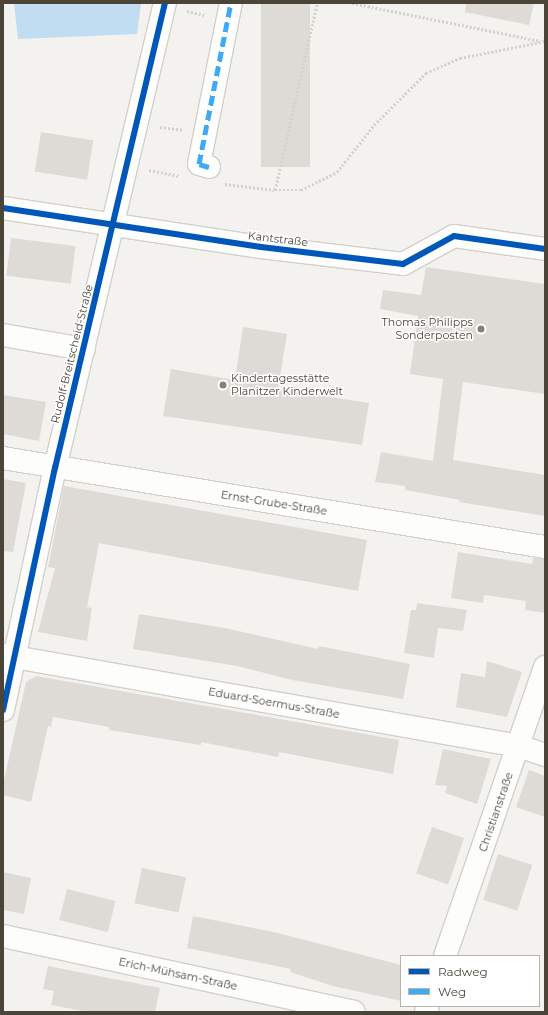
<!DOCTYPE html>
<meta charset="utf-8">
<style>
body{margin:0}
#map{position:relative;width:548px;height:1015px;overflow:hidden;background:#f4f2ee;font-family:Montserrat,sans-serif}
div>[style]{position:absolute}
.water>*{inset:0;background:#c0ddf1}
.building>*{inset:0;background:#dedbd6;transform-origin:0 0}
.path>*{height:2.5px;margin-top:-1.25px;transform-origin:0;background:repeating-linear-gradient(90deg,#d3d2cc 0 2px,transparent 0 4px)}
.roads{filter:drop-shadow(1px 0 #d2d0cb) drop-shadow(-1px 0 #d2d0cb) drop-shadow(0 1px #d2d0cb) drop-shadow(0 -1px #d2d0cb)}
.minor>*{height:22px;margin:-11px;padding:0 11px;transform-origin:11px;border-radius:11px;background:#fdfdfc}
.quiet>*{height:5px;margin-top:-2.5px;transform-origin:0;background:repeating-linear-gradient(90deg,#3fa9f5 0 10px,transparent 0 15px)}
.cycleway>*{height:6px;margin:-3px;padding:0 3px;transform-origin:3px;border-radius:3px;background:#0057b8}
.dots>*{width:11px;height:11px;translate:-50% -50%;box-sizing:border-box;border:2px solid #fff;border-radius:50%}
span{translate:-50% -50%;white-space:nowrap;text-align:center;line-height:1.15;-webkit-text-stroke:3px #fff;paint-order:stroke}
.street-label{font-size:11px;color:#4b4439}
.poi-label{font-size:11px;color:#4b4439}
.right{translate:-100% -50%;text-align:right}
.left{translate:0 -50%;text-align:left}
.frame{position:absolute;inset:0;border:4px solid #4b4439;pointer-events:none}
.legend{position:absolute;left:400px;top:955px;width:140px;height:52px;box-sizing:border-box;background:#fff;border:1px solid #b7b4b0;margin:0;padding:5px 7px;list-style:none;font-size:12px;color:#4b4439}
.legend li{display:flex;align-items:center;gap:8px;height:20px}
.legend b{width:20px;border:1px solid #b7b4b0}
</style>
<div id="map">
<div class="water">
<div style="clip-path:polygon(14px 3px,141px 3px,137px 34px,18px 39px)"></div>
</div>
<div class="building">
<div style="left:261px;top:3px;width:49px;height:164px"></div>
<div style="clip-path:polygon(466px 3px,534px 3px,529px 25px,465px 12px)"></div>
<div style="left:41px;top:132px;width:53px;height:40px;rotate:9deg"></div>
<div style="left:11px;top:238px;width:65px;height:38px;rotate:7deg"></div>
<div style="clip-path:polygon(426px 267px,545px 284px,545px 394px,463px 382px,453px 460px,545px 475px,545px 516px,459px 502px,460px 500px,405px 490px,405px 486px,375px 482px,381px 452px,433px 461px,443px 379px,410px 374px,418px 316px,380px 309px,383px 290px,421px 295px)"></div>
<div style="clip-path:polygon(243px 327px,287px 334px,278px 389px,369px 403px,362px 445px,163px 416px,171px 369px,235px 380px)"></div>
<div style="clip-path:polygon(3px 395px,46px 402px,39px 441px,3px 434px)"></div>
<div style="clip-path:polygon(3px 479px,26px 483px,13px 552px,3px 551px)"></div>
<div style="clip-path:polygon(64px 486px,367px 540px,358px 591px,99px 543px,87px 607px,92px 608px,87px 641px,38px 632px,55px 568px,48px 567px)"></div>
<div style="clip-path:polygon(458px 552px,532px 564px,533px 558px,545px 559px,545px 613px,525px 610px,526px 601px,484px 595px,483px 603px,451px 598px)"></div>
<div style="clip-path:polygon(417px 603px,467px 610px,463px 631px,438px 628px,434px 658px,404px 653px,411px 610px,416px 610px)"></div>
<div style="clip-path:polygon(139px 614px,225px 628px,318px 649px,319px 646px,410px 664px,403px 699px,292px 680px,237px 666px,133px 649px)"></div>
<div style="clip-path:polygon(487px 661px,522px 672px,507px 717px,456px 707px,461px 673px,485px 677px)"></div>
<div style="clip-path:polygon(36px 676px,399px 740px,393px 774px,279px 752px,278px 757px,201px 742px,201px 745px,109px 730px,109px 727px,53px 717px,51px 727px,48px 726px,31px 802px,3px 795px,3px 785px,26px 682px)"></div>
<div style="clip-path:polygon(443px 749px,491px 759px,477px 804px,445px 793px,447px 786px,435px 785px)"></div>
<div style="clip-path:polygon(529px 770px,545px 776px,545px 817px,516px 807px)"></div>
<div style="left:432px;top:827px;width:34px;height:49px;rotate:19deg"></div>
<div style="left:498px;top:854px;width:36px;height:48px;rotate:18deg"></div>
<div style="left:142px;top:868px;width:45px;height:36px;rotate:12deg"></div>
<div style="clip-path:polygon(3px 872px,31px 878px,24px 914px,3px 910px)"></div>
<div style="left:67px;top:889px;width:50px;height:32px;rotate:14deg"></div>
<div style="clip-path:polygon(193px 916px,278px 933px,401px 965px,401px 1001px,333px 986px,290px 972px,291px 969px,187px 948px)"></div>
<div style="clip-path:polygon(48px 966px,160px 988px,155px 1012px,88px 1012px,51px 1005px,54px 991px,43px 989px)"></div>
</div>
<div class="path">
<div style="left:352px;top:3px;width:192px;rotate:11.4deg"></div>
<div style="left:187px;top:11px;width:18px;rotate:13deg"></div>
<div style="left:160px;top:127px;width:23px;rotate:7deg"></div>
<div style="left:149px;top:170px;width:31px;rotate:11deg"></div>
<div style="left:225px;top:184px;width:50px;rotate:6.8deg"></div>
<div style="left:275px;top:190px;width:26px"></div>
<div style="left:301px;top:190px;width:40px;rotate:-26.6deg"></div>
<div style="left:337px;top:172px;width:60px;rotate:-51.8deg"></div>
<div style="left:374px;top:125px;width:74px;rotate:-45deg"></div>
<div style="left:426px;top:73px;width:37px;rotate:-24deg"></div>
<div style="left:460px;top:58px;width:87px;rotate:-11.3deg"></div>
<div style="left:275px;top:190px;width:192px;rotate:-77.3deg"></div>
</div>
<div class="roads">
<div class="minor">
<div style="left:209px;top:167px;width:10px;rotate:-163deg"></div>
<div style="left:199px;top:164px;width:164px;rotate:-78.8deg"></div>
<div style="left:3px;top:208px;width:261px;rotate:8.6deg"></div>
<div style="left:261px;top:247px;width:143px;rotate:6.8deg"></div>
<div style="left:403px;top:264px;width:58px;rotate:-28.8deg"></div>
<div style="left:454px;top:236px;width:92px;rotate:8.1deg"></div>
<div style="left:3px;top:335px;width:82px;rotate:9.8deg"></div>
<div style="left:3px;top:458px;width:549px;rotate:9.33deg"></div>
<div style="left:3px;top:655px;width:524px;rotate:10deg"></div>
<div style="left:519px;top:746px;width:28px;rotate:19deg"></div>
<div style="left:3px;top:710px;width:248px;rotate:-77.9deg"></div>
<div style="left:55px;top:468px;width:478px;rotate:-76.7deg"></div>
<div style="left:3px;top:936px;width:359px;rotate:12.2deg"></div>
<div style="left:445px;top:956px;width:306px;rotate:-70.9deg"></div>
<div style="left:426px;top:1012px;width:6px;rotate:-72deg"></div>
</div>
</div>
<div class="quiet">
<div style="left:209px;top:167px;width:10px;rotate:-163deg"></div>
<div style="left:199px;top:164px;width:164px;rotate:-78.8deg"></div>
</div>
<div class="cycleway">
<div style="left:3px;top:208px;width:261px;rotate:8.6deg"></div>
<div style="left:261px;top:247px;width:143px;rotate:6.8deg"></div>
<div style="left:403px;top:264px;width:58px;rotate:-28.8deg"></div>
<div style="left:454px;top:236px;width:92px;rotate:8.1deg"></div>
<div style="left:3px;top:710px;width:248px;rotate:-77.9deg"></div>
<div style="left:55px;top:468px;width:478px;rotate:-76.7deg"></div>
</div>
<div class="dots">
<div style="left:481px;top:329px;background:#868178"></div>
<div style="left:223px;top:385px;background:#868178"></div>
</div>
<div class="street-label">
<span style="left:278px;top:239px;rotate:7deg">Kantstraße</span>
<span style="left:72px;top:354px;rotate:-76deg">Rudolf-Breitscheid-Straße</span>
<span style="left:274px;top:503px;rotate:9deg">Ernst-Grube-Straße</span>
<span style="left:274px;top:703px;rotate:10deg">Eduard-Soermus-Straße</span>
<span style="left:496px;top:812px;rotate:-71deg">Christianstraße</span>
<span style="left:178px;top:974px;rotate:12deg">Erich-Mühsam-Straße</span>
</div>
<div class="poi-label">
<span class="right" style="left:473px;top:329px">Thomas Philipps<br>Sonderposten</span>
<span class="left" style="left:231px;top:385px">Kindertagesstätte<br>Planitzer Kinderwelt</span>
</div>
<div class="frame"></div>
<ul class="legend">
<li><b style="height:5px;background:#0057b8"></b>Radweg</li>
<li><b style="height:5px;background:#3fa9f5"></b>Weg</li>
</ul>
</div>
